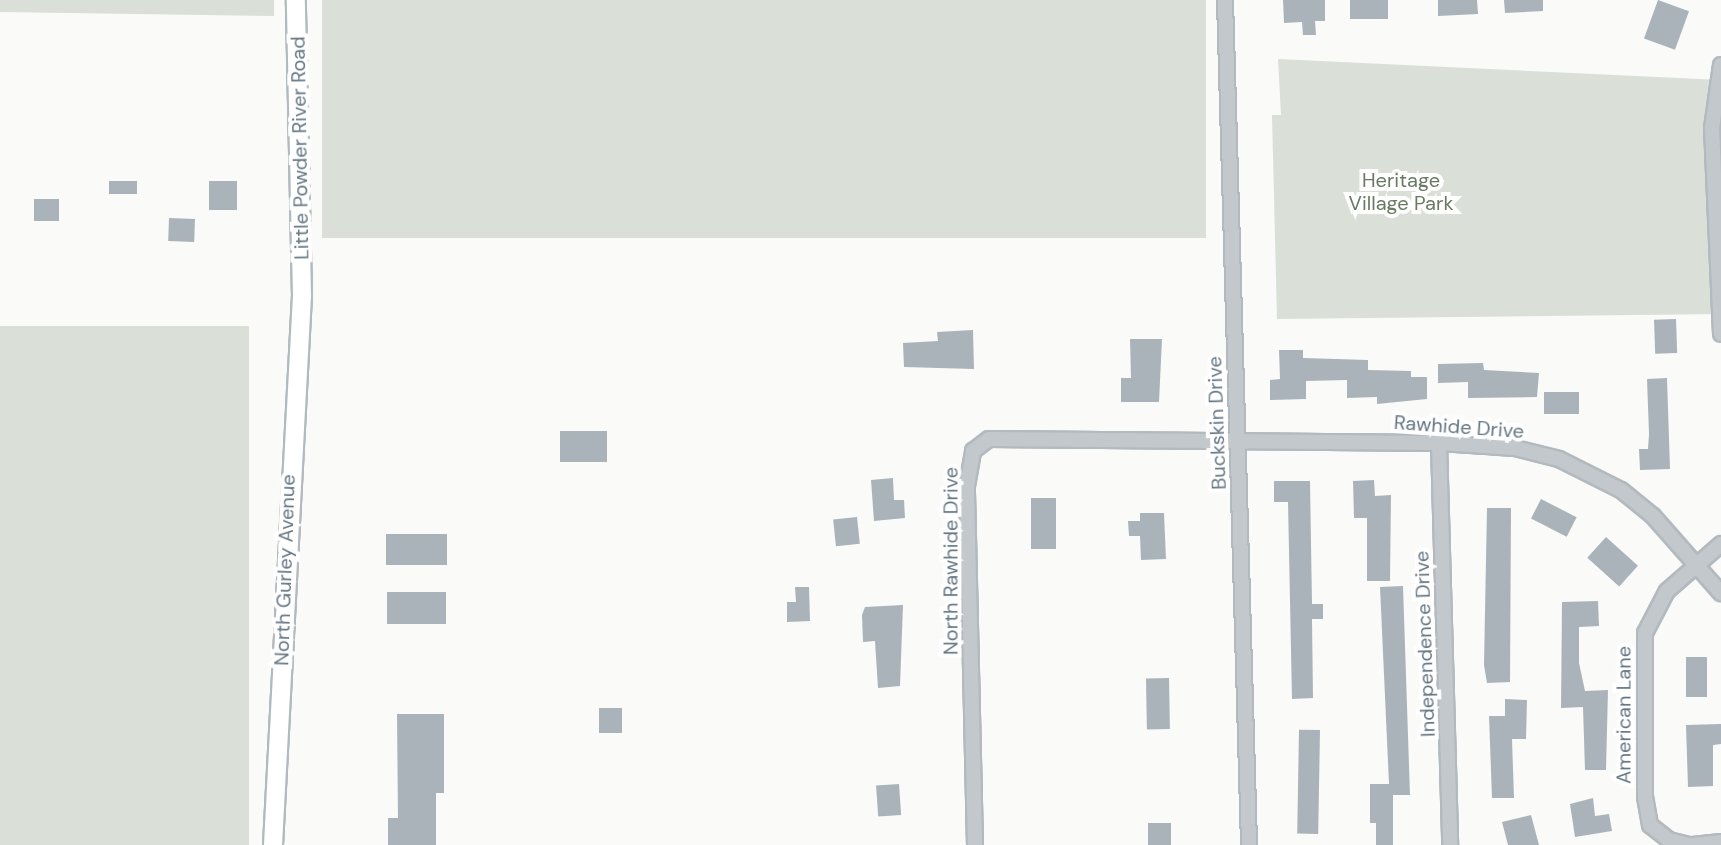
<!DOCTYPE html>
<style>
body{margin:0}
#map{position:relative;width:1721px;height:845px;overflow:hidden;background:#fafaf8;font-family:"DM Sans",sans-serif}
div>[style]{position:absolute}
.green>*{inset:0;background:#dadfd7;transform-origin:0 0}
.building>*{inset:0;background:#aab3b9;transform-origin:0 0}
.roads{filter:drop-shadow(2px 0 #b3babf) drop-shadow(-2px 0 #b3babf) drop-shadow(0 2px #b3babf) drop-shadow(0 -2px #b3babf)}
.street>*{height:14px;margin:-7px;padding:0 7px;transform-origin:7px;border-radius:7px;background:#c3c8cc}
.secondary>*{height:18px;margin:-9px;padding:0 9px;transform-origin:9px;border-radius:9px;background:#fff}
span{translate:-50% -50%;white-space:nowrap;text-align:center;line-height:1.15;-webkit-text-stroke:8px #fff;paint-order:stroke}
.street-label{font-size:20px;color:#657683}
.park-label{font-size:20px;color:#687a64}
</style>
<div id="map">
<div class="green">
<div style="clip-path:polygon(0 0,274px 0,274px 16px,0 12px)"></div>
<div style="left:322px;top:0;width:884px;height:238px"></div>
<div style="clip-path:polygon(1278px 59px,1721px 80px,1721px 314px,1277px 319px,1272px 115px,1281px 115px)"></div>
<div style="left:0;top:326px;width:249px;height:519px"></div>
</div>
<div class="building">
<div style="clip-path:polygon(1283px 0,1325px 0,1325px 21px,1315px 21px,1316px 35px,1303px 35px,1302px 22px,1284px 23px)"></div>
<div style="left:1350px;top:0;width:38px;height:19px"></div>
<div style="clip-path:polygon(1438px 0,1477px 0,1478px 14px,1438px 16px)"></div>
<div style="clip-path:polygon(1504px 0,1543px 0,1543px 11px,1505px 13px)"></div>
<div style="left:1658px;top:0;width:33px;height:41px;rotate:20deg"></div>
<div style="left:109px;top:181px;width:28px;height:13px"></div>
<div style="left:209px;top:181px;width:28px;height:29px"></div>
<div style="left:59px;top:199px;width:22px;height:25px;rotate:90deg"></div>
<div style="left:169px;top:218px;width:26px;height:23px;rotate:2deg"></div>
<div style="left:1676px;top:319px;width:34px;height:22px;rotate:88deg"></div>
<div style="clip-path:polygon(973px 330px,974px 369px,904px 367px,903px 343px,938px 341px,937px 332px)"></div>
<div style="clip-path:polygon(1130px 339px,1162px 339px,1159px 402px,1121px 402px,1121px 378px,1131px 378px)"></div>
<div style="clip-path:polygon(1279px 350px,1303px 350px,1303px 358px,1368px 360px,1368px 370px,1411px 371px,1411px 377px,1427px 377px,1427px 399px,1377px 404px,1377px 397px,1347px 398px,1347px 380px,1306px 381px,1306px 399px,1270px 400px,1270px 380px,1280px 379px)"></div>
<div style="clip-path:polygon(1483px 363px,1484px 370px,1539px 373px,1537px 397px,1468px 398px,1468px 382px,1438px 383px,1438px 364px)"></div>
<div style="clip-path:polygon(1667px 378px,1670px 469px,1640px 470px,1639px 449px,1648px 449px,1649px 434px,1647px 379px)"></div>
<div style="left:1544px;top:392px;width:35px;height:22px"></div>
<div style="left:607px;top:431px;width:31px;height:47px;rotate:90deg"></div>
<div style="clip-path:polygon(893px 478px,894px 500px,904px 500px,905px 518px,874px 521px,871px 480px)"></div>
<div style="clip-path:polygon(1374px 480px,1375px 496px,1391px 495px,1390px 581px,1367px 581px,1367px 518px,1354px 518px,1353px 481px)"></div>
<div style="clip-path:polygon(1274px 481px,1310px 481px,1312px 604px,1323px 604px,1323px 619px,1312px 619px,1313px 698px,1292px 699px,1288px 502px,1274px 502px)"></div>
<div style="left:1031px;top:498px;width:25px;height:51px"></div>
<div style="left:1541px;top:499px;width:40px;height:22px;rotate:27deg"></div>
<div style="clip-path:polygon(1487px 508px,1511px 508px,1510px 682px,1487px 683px,1484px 665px)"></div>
<div style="clip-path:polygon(1140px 513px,1164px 513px,1166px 559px,1141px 560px,1140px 536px,1129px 536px,1128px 521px,1140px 521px)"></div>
<div style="left:857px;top:517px;width:27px;height:24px;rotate:84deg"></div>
<div style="left:447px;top:534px;width:31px;height:61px;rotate:90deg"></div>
<div style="left:1606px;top:537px;width:43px;height:28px;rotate:42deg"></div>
<div style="clip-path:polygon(1403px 586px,1410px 795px,1393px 795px,1393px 845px,1376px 845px,1376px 823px,1370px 823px,1370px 784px,1389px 784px,1380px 587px)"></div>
<div style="clip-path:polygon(795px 587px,809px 587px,810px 621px,787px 622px,787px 602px,796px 602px)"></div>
<div style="left:387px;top:592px;width:59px;height:32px"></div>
<div style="clip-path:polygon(1598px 601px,1599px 626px,1579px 627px,1579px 663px,1585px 691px,1608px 690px,1606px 770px,1585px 770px,1583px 707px,1561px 708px,1562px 602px)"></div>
<div style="clip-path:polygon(903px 605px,900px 686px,878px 688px,875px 641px,863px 642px,862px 615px,865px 607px)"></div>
<div style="left:1707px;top:657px;width:40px;height:21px;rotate:90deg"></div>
<div style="left:1169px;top:678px;width:51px;height:23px;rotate:89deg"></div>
<div style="clip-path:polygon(1505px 699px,1527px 700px,1526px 739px,1512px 739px,1514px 798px,1492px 798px,1489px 716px,1505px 716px)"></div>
<div style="left:599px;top:708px;width:23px;height:25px"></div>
<div style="clip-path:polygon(397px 714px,444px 714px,444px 793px,436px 793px,436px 845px,388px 845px,388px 818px,398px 818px)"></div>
<div style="clip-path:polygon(1721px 724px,1721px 744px,1713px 745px,1713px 786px,1688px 787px,1686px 725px)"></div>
<div style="left:1320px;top:730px;width:104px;height:21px;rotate:91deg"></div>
<div style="left:899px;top:784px;width:31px;height:23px;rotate:86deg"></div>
<div style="clip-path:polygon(1593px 798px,1595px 816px,1609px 814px,1612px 831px,1575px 837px,1570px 804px)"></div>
<div style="clip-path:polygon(1531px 815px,1539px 845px,1508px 845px,1502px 822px)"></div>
<div style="left:1171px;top:823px;width:22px;height:23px;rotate:90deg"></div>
</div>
<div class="roads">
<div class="street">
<div style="left:1225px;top:0;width:845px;rotate:88.37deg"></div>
<div style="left:1721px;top:65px;width:64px;rotate:98.1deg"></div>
<div style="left:1712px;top:128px;width:206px;rotate:87.5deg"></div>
<div style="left:1439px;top:443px;width:402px;rotate:88.4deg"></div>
<div style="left:975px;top:845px;width:359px;rotate:-91.3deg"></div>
<div style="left:967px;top:486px;width:36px;rotate:-80deg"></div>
<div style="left:973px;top:451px;width:20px;rotate:-37deg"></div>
<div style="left:989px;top:439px;width:450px;rotate:0.5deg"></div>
<div style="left:1439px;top:443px;width:76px;rotate:3.8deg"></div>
<div style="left:1515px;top:448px;width:45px;rotate:14deg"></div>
<div style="left:1559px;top:459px;width:69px;rotate:26.6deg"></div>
<div style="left:1621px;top:490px;width:41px;rotate:39.1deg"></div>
<div style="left:1653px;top:516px;width:103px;rotate:48.6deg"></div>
<div style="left:1689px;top:845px;width:21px;rotate:-166deg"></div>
<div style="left:1669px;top:840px;width:24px;rotate:-142deg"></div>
<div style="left:1650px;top:825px;width:29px;rotate:-100deg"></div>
<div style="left:1645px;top:796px;width:163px;rotate:-90deg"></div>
<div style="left:1645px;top:633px;width:47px;rotate:-62.4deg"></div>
<div style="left:1667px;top:591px;width:72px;rotate:-41deg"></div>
<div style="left:1693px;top:845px;width:28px;rotate:-6deg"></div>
</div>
<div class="secondary">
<div style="left:273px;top:845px;width:550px;rotate:-86.98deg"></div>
<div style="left:302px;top:296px;width:296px;rotate:-91.2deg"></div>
</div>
</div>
<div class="street-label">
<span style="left:300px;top:148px;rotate:-91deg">Little Powder River Road</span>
<span style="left:1217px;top:423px;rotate:-92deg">Buckskin Drive</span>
<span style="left:1459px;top:427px;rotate:4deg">Rawhide Drive</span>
<span style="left:951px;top:561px;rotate:-90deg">North Rawhide Drive</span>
<span style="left:285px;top:570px;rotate:-88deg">North Gurley Avenue</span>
<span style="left:1425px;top:644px;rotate:-92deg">Independence Drive</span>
<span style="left:1624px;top:715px;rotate:-90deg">American Lane</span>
</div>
<div class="park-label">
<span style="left:1401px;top:192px">Heritage<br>Village Park</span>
</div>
</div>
